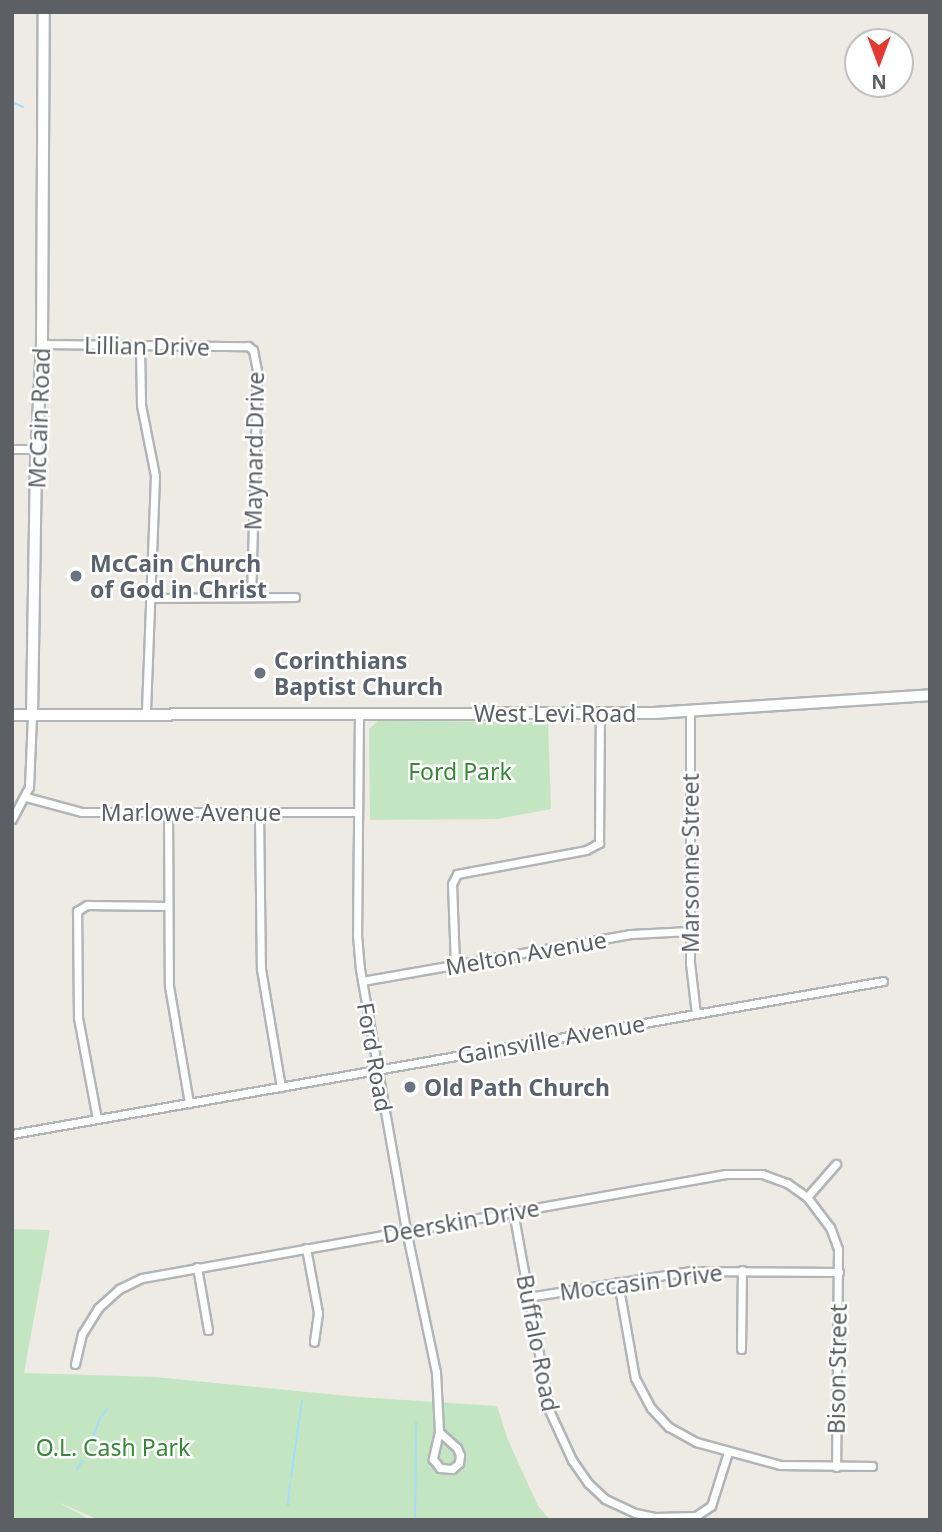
<!DOCTYPE html>
<style>
body{margin:0}
#map{position:relative;width:942px;height:1532px;overflow:hidden;background:#eeebe4;font-family:"Noto Sans",sans-serif}
div>[style]{position:absolute}
.green>*{inset:0;background:#c3e5c1}
.stream>*{height:2px;margin:-1px;padding:0 1px;transform-origin:1px;border-radius:1px;background:#a6dbfc}
.roads{filter:drop-shadow(2px 0 #b1b5b9) drop-shadow(-2px 0 #b1b5b9) drop-shadow(0 2px #b1b5b9) drop-shadow(0 -2px #b1b5b9)}
.street>*{height:7px;margin:-3.5px;padding:0 3.5px;transform-origin:3.5px;border-radius:3.5px;background:#fff}
.secondary>*{height:10px;margin:-5px;padding:0 5px;transform-origin:5px;border-radius:5px;background:#fff}
.dots>*{width:19px;height:19px;translate:-50% -50%;box-sizing:border-box;border:4px solid #fff;border-radius:50%}
span{translate:-50% -50%;white-space:nowrap;text-align:center;line-height:1.15;-webkit-text-stroke:5px #fff;paint-order:stroke}
.street-label{font-size:23px;color:#5c6064}
.worship-label{font-size:23px;color:#5b616d;font-weight:700}
.left{translate:0 -50%;text-align:left}
.park-label{font-size:23px;color:#398639}
.frame{position:absolute;inset:0;border:14px solid #5c6064;pointer-events:none}
.north{position:absolute;left:844px;top:28px;width:70px;height:70px;box-sizing:border-box;background:#fff;border:2px solid #bebfc1;border-radius:50%;rotate:180deg;font-size:19px;font-weight:700;line-height:28px;text-align:center;color:#5c6064}
.north::after{content:'';display:block;margin:auto;width:24px;height:32px;background:#e33935;clip-path:polygon(50% 0,100% 100%,50% 72%,0 100%)}
</style>
<div id="map">
<div class="green">
<div style="clip-path:polygon(378px 721px,548px 722px,551px 809px,498px 819px,370px 820px,369px 729px)"></div>
<div style="clip-path:polygon(12px 1229px,50px 1230px,24px 1373px,155px 1377px,358px 1397px,497px 1406px,508px 1440px,538px 1506px,550px 1520px,99px 1520px,58px 1502px,91px 1520px,12px 1520px)"></div>
</div>
<div class="stream">
<div style="left:12px;top:102px;width:12px;rotate:24deg"></div>
<div style="left:87px;top:1451px;width:35px;rotate:-68deg"></div>
<div style="left:100px;top:1418px;width:11px;rotate:-52deg"></div>
<div style="left:77px;top:1470px;width:11px;rotate:-63deg"></div>
<div style="left:291px;top:1478px;width:78px;rotate:-81.9deg"></div>
<div style="left:288px;top:1505px;width:21px;rotate:-85deg"></div>
<div style="left:415px;top:1520px;width:97px;rotate:-89.4deg"></div>
</div>
<div class="roads">
<div class="street">
<div style="left:42px;top:344px;width:206px;rotate:0.6deg"></div>
<div style="left:248px;top:346px;width:6px;rotate:39deg"></div>
<div style="left:253px;top:350px;width:21px;rotate:79deg"></div>
<div style="left:257px;top:371px;width:226px;rotate:91.5deg"></div>
<div style="left:140px;top:346px;width:59px;rotate:89deg"></div>
<div style="left:141px;top:405px;width:72px;rotate:78.8deg"></div>
<div style="left:155px;top:476px;width:238px;rotate:92.2deg"></div>
<div style="left:12px;top:449px;width:25px"></div>
<div style="left:152px;top:598px;width:143px;rotate:-0.4deg"></div>
<div style="left:690px;top:712px;width:251px;rotate:90deg"></div>
<div style="left:690px;top:963px;width:51px;rotate:83.3deg"></div>
<div style="left:359px;top:714px;width:221px;rotate:90.5deg"></div>
<div style="left:357px;top:935px;width:34px;rotate:85deg"></div>
<div style="left:360px;top:969px;width:265px;rotate:80deg"></div>
<div style="left:406px;top:1230px;width:145px;rotate:78.1deg"></div>
<div style="left:436px;top:1372px;width:60px;rotate:87.1deg"></div>
<div style="left:439px;top:1432px;width:28px;rotate:103deg"></div>
<div style="left:433px;top:1459px;width:11px;rotate:52deg"></div>
<div style="left:440px;top:1468px;width:12px;rotate:5deg"></div>
<div style="left:452px;top:1469px;width:9px;rotate:-41deg"></div>
<div style="left:459px;top:1463px;width:8px;rotate:-83deg"></div>
<div style="left:460px;top:1455px;width:8px;rotate:-113deg"></div>
<div style="left:457px;top:1448px;width:24px;rotate:-138deg"></div>
<div style="left:26px;top:797px;width:58px;rotate:15deg"></div>
<div style="left:82px;top:812px;width:276px"></div>
<div style="left:168px;top:812px;width:174px;rotate:89.7deg"></div>
<div style="left:169px;top:986px;width:119px;rotate:80.3deg"></div>
<div style="left:259px;top:812px;width:157px;rotate:89.3deg"></div>
<div style="left:261px;top:969px;width:120px;rotate:80.4deg"></div>
<div style="left:12px;top:819px;width:36px;rotate:-62deg"></div>
<div style="left:29px;top:787px;width:72px;rotate:-87.6deg"></div>
<div style="left:455px;top:965px;width:81px;rotate:-92.1deg"></div>
<div style="left:452px;top:884px;width:11px;rotate:-63deg"></div>
<div style="left:457px;top:874px;width:131px;rotate:-10.5deg"></div>
<div style="left:586px;top:850px;width:15px;rotate:-28deg"></div>
<div style="left:599px;top:843px;width:129px;rotate:-89.6deg"></div>
<div style="left:362px;top:981px;width:273px;rotate:-9.9deg"></div>
<div style="left:631px;top:934px;width:59px;rotate:-2.9deg"></div>
<div style="left:97px;top:1119px;width:104px;rotate:-100.6deg"></div>
<div style="left:78px;top:1017px;width:106px;rotate:-90.5deg"></div>
<div style="left:77px;top:911px;width:12px;rotate:-31deg"></div>
<div style="left:87px;top:905px;width:81px;rotate:0.7deg"></div>
<div style="left:12px;top:1134px;width:884px;rotate:-9.96deg"></div>
<div style="left:807px;top:1197px;width:44px;rotate:-48.7deg"></div>
<div style="left:513px;top:1211px;width:202px;rotate:79.7deg"></div>
<div style="left:549px;top:1410px;width:55px;rotate:65.3deg"></div>
<div style="left:572px;top:1460px;width:28px;rotate:55deg"></div>
<div style="left:588px;top:1483px;width:23px;rotate:43deg"></div>
<div style="left:605px;top:1499px;width:33px;rotate:25deg"></div>
<div style="left:635px;top:1513px;width:20px;rotate:11deg"></div>
<div style="left:655px;top:1517px;width:41px;rotate:-1.4deg"></div>
<div style="left:696px;top:1516px;width:18px;rotate:-34deg"></div>
<div style="left:711px;top:1506px;width:57px;rotate:-72.5deg"></div>
<div style="left:306px;top:1248px;width:66px;rotate:79.5deg"></div>
<div style="left:318px;top:1313px;width:29px;rotate:98deg"></div>
<div style="left:197px;top:1267px;width:64px;rotate:80.1deg"></div>
<div style="left:618px;top:1282px;width:97px;rotate:80deg"></div>
<div style="left:635px;top:1378px;width:34px;rotate:62deg"></div>
<div style="left:651px;top:1408px;width:26px;rotate:47deg"></div>
<div style="left:669px;top:1427px;width:31px;rotate:29deg"></div>
<div style="left:696px;top:1442px;width:87px;rotate:15.3deg"></div>
<div style="left:780px;top:1465px;width:92px;rotate:0.6deg"></div>
<div style="left:528px;top:1297px;width:165px;rotate:-9.1deg"></div>
<div style="left:691px;top:1271px;width:148px;rotate:0.4deg"></div>
<div style="left:741px;top:1349px;width:79px;rotate:-89.3deg"></div>
<div style="left:75px;top:1364px;width:31px;rotate:-77deg"></div>
<div style="left:82px;top:1334px;width:31px;rotate:-58deg"></div>
<div style="left:98px;top:1308px;width:28px;rotate:-42deg"></div>
<div style="left:119px;top:1289px;width:25px;rotate:-26deg"></div>
<div style="left:142px;top:1278px;width:593px;rotate:-10.1deg"></div>
<div style="left:726px;top:1174px;width:36px"></div>
<div style="left:762px;top:1174px;width:27px;rotate:20deg"></div>
<div style="left:787px;top:1183px;width:24px;rotate:35deg"></div>
<div style="left:807px;top:1197px;width:38px;rotate:53deg"></div>
<div style="left:830px;top:1227px;width:23px;rotate:70deg"></div>
<div style="left:838px;top:1249px;width:218px;rotate:90.5deg"></div>
</div>
<div class="secondary">
<div style="left:12px;top:715px;width:643px;rotate:-0.18deg"></div>
<div style="left:655px;top:713px;width:276px;rotate:-3.7deg"></div>
<div style="left:32px;top:715px;width:254px;rotate:-89.1deg"></div>
<div style="left:36px;top:461px;width:117px;rotate:-87.1deg"></div>
<div style="left:42px;top:344px;width:332px;rotate:-89.7deg"></div>
</div>
</div>
<div class="dots">
<div style="left:76px;top:576px;background:#6b7280"></div>
<div style="left:260px;top:673px;background:#6b7280"></div>
<div style="left:410px;top:1087px;background:#6b7280"></div>
</div>
<div class="street-label">
<span style="left:147px;top:346px;rotate:1deg">Lillian Drive</span>
<span style="left:39px;top:418px;rotate:-88deg">McCain Road</span>
<span style="left:254px;top:451px;rotate:-89deg">Maynard Drive</span>
<span style="left:555px;top:713px">West Levi Road</span>
<span style="left:191px;top:812px">Marlowe Avenue</span>
<span style="left:690px;top:863px;rotate:-90deg">Marsonne Street</span>
<span style="left:526px;top:953px;rotate:-10deg">Melton Avenue</span>
<span style="left:551px;top:1039px;rotate:-10deg">Gainsville Avenue</span>
<span style="left:375px;top:1057px;rotate:80deg">Ford Road</span>
<span style="left:461px;top:1221px;rotate:-10deg">Deerskin Drive</span>
<span style="left:641px;top:1282px;rotate:-7deg">Moccasin Drive</span>
<span style="left:538px;top:1343px;rotate:79deg">Buffalo Road</span>
<span style="left:837px;top:1369px;rotate:-89deg">Bison Street</span>
</div>
<div class="worship-label">
<span class="left" style="left:90px;top:576px">McCain Church<br>of God in Christ</span>
<span class="left" style="left:274px;top:673px">Corinthians<br>Baptist Church</span>
<span class="left" style="left:424px;top:1087px">Old Path Church</span>
</div>
<div class="park-label">
<span style="left:460px;top:771px">Ford Park</span>
<span style="left:113px;top:1447px">O.L. Cash Park</span>
</div>
<div class="frame"></div>
<div class="north">N</div>
</div>
